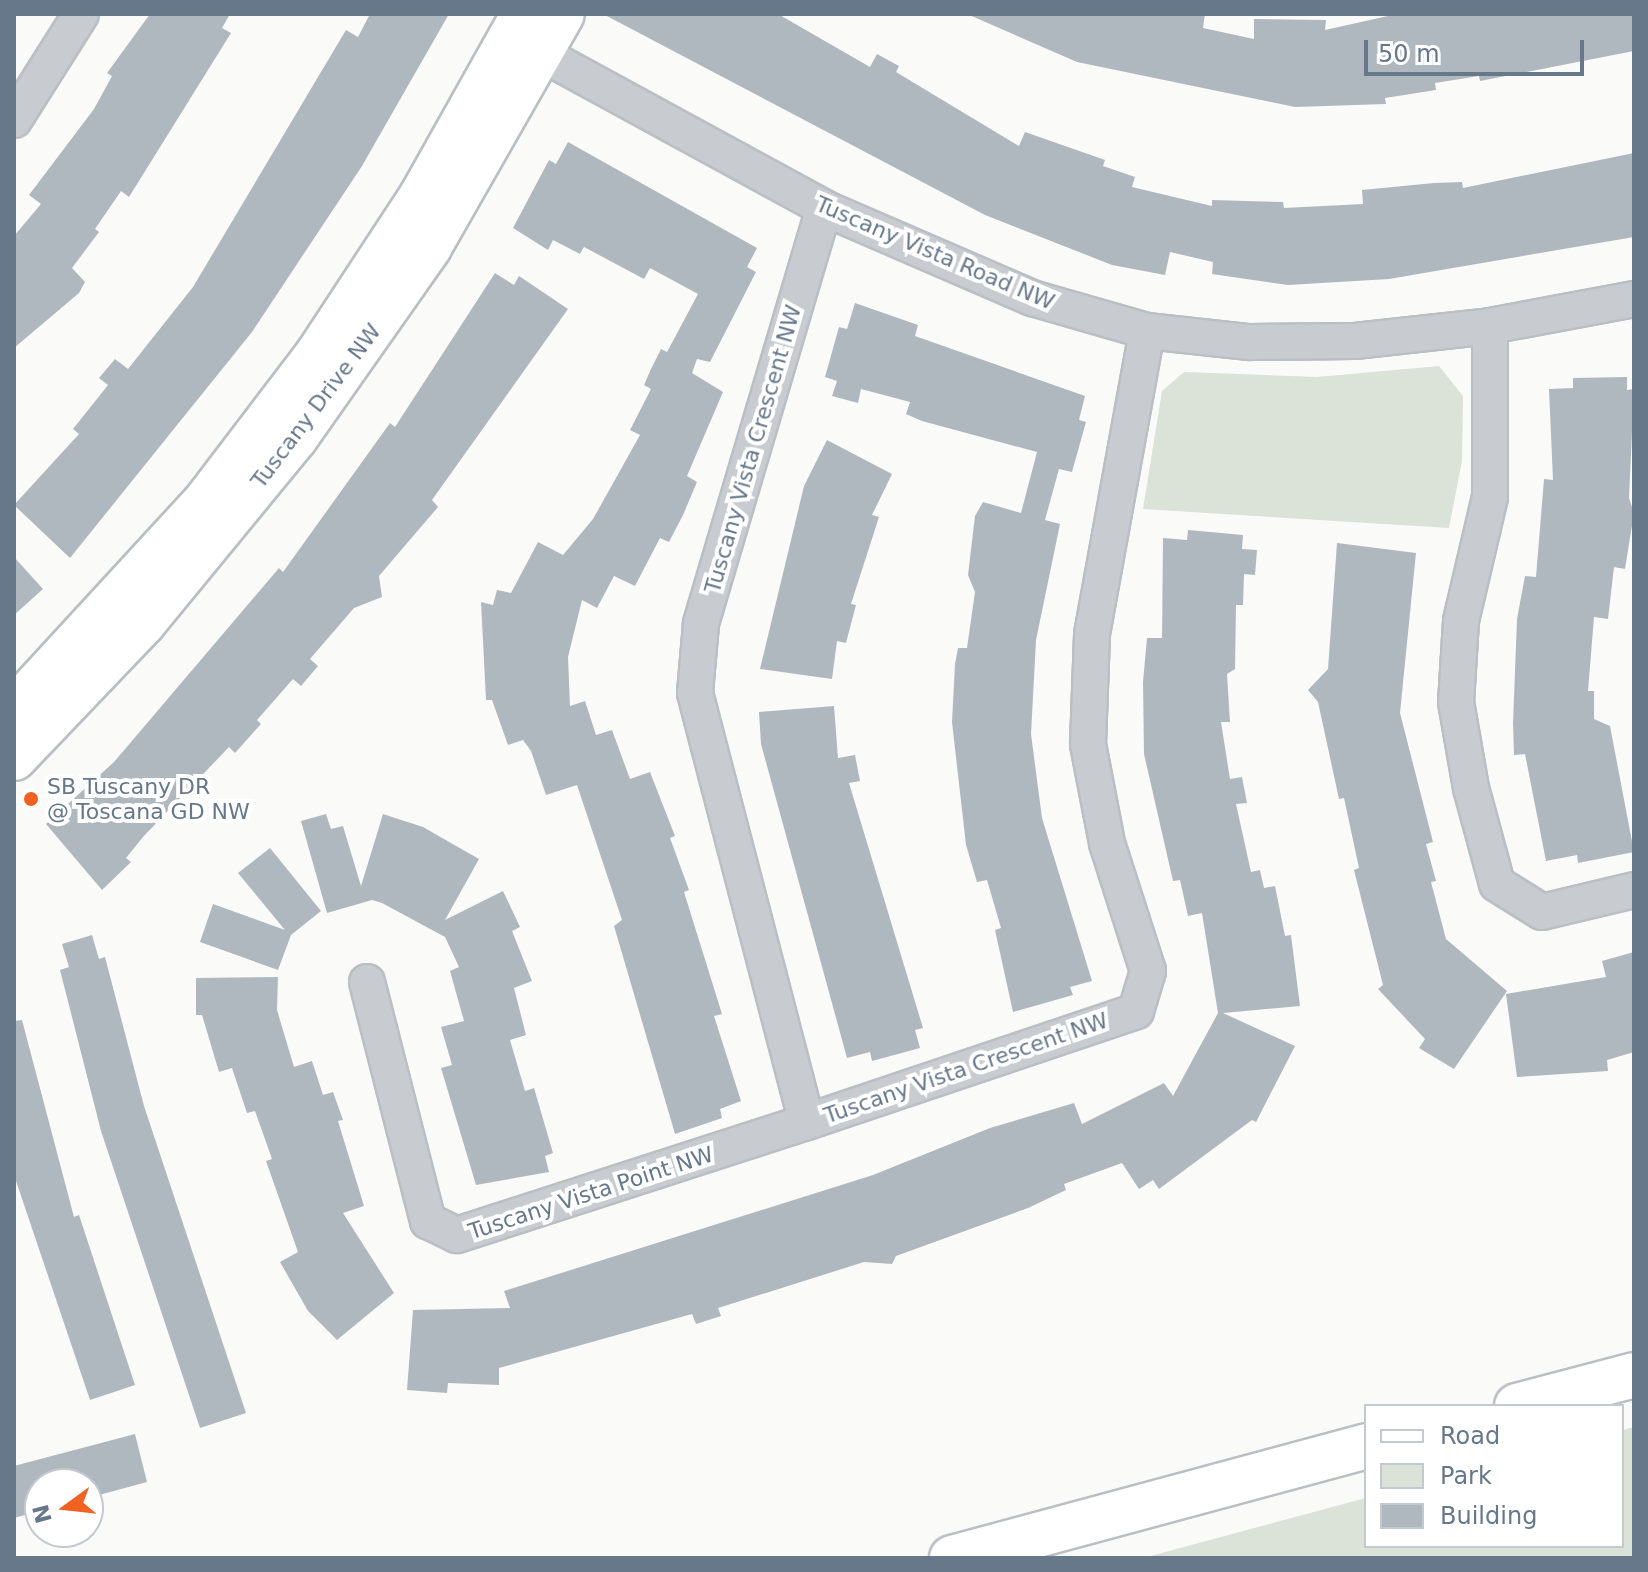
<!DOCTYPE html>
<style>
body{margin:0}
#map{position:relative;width:1648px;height:1572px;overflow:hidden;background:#fafaf8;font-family:"DejaVu Sans",sans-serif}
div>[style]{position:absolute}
.green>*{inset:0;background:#dbe2d8}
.building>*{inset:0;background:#b0b8bf}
.roads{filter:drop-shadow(2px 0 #babfc4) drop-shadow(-2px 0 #babfc4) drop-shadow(0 2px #babfc4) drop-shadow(0 -2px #babfc4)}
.street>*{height:34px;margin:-17px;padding:0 17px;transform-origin:17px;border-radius:17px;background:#c8cbd0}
.secondary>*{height:44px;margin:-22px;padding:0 22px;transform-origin:22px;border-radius:22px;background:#fff}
.dots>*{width:22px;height:22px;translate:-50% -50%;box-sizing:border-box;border:4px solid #fff;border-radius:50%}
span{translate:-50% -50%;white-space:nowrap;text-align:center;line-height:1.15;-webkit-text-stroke:8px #fff;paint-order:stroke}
.street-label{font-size:22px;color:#67788b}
.poi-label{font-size:22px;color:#67788b}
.left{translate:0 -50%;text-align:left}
.frame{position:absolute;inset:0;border:16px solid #67788b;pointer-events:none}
.legend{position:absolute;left:1364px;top:1404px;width:260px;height:144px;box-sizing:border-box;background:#fff;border:2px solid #c2c9d1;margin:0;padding:10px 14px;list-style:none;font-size:24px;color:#67788b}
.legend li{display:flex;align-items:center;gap:16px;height:40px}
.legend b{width:40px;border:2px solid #c2c9d1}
.north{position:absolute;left:24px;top:1468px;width:80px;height:80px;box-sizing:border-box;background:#fff;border:2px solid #c2c9d1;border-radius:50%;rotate:255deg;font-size:22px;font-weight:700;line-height:32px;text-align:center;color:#67788b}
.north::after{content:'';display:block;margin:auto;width:28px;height:36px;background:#f16120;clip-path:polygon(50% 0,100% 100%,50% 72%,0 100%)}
.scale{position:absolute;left:1364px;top:40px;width:220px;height:36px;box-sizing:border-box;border:4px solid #67788b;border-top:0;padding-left:10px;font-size:24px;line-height:28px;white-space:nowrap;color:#67788b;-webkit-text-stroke:6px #fff;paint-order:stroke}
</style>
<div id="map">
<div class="green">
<div style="clip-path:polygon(1439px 366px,1463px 396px,1462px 461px,1449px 528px,1143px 509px,1162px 391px,1184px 372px,1317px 377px)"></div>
<div style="clip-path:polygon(1634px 1427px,1634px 1558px,1143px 1558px,1366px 1498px,1366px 1546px,1622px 1546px,1622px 1430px)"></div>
</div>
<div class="building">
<div style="clip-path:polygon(150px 14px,230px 14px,222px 28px,231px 33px,129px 197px,121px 191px,95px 229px,99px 232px,72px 268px,85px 282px,79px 293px,14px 348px,14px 236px,41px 204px,29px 195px,94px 109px,112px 76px,107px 73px)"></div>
<div style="clip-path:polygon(370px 14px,449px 14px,362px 166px,252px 332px,70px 558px,14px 505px,79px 434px,73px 429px,108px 385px,99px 378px,115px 359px,128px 369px,193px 287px,346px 30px,358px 37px)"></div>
<div style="clip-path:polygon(603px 14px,778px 14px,870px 67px,877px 54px,899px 66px,896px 72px,1019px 146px,1025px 132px,1105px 160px,1103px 166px,1135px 177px,1132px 187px,1212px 206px,1212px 200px,1283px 202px,1284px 208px,1363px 204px,1362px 190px,1434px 183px,1462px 182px,1463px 188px,1634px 153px,1634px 237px,1389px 279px,1288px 285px,1212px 274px,1213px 262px,1170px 252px,1165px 275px,1112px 265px,985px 215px)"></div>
<div style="clip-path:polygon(967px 14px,1205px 14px,1203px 28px,1254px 39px,1254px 19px,1326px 20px,1325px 30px,1397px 14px,1634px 14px,1634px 51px,1480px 81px,1479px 76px,1435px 83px,1436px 90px,1385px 98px,1386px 104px,1295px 107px,1077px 62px)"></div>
<div style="clip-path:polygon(568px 142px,757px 248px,747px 267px,756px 272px,710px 362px,697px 359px,692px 373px,723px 392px,687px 476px,697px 482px,683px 515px,669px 542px,660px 538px,635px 586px,614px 576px,597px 608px,582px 600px,568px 657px,570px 706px,585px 701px,596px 735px,612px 730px,630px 779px,650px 772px,675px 836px,670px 838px,689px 890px,684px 892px,722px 1014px,714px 1016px,741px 1101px,720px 1109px,722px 1118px,675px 1134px,614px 926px,622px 920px,577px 785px,546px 795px,531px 751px,523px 740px,508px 745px,492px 700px,486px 700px,481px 602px,493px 605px,497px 590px,511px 593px,538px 542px,563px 555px,593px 519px,640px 435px,630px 430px,651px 389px,644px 385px,651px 369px,661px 349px,667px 352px,698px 294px,650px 268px,644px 279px,584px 247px,580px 254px,553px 240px,548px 250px,513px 228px,549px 160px,556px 164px)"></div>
<div style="clip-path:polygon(495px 273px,514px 285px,519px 276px,568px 309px,432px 500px,438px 507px,379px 576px,382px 597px,354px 608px,310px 659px,318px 666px,301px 686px,293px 679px,257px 720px,261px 724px,235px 753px,229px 747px,143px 837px,126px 858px,131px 862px,102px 890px,46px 824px,114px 762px,279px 568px,283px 572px,390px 423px,395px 427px)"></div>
<div style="clip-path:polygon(855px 303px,918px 325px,915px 336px,1085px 396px,1079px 420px,1086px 422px,1072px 472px,1059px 469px,1045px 520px,1060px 524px,1036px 640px,1031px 734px,1042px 818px,1092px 981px,1070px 987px,1073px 995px,1013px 1012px,995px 930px,1001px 928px,987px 880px,977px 882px,966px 845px,952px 722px,955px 664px,958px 648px,967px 648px,975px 592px,968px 575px,975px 516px,983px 502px,1021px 513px,1037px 452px,922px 421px,906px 414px,910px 402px,861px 389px,858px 403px,832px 396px,837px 381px,825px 377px,839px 327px,847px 329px)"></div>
<div style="clip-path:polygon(1627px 377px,1627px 390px,1634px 389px,1629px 498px,1634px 513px,1625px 569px,1614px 567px,1608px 619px,1594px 617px,1588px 691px,1594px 691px,1594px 719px,1610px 726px,1634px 852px,1578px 863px,1577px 855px,1546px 861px,1525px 754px,1514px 755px,1513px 723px,1517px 619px,1525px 576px,1536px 577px,1544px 479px,1553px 480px,1549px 389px,1573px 388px,1573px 378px)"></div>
<div style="clip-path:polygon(827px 440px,892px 474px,872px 515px,879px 517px,851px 604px,856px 605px,846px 643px,837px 641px,832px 679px,760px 669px,804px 486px)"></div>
<div style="clip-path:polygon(1188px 530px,1243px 535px,1242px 549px,1257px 550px,1255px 575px,1244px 574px,1243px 605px,1236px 605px,1235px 669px,1227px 674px,1230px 722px,1221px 722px,1230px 779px,1242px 777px,1247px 803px,1236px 804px,1251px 872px,1260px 870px,1264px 888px,1275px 886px,1285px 936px,1291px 935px,1300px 1006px,1223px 1013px,1295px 1046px,1256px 1122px,1252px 1120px,1159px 1189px,1153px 1180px,1139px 1189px,1122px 1163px,1064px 1184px,1066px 1190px,1028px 1208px,896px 1256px,892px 1264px,864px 1262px,718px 1308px,721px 1316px,696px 1324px,692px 1314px,499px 1368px,499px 1385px,448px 1383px,447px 1393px,407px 1390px,413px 1310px,510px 1308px,504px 1291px,873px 1175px,990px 1128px,1074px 1103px,1082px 1124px,1164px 1083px,1173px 1096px,1218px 1013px,1202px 913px,1188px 916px,1180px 880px,1173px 881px,1144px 754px,1143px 682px,1147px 638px,1162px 638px,1163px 538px,1187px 540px)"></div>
<div style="clip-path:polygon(1337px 543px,1416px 553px,1400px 713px,1433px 842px,1426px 844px,1436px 881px,1431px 882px,1446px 939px,1507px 991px,1454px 1069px,1419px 1048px,1425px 1039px,1378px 989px,1383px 985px,1354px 870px,1359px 868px,1344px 798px,1339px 799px,1318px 702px,1308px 690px,1328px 669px)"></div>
<div style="clip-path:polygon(14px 557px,43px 589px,14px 615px)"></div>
<div style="clip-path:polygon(834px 706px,838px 758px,855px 755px,860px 781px,849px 783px,923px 1028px,915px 1030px,920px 1048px,872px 1061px,870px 1052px,847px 1058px,761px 744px,759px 712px)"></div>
<div style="clip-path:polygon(326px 814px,331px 829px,343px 826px,361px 886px,383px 814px,423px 827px,479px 859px,445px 920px,503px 891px,520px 927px,512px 931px,532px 981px,514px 988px,526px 1035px,510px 1040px,525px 1091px,534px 1088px,553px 1153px,545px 1156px,549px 1172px,476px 1185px,441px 1068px,452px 1065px,441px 1027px,464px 1021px,450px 971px,459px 967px,445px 937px,382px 903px,372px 900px,327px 913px,301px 821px)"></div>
<div style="clip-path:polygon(270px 848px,321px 911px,291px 935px,278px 970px,200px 942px,213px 904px,285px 930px,238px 873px)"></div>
<div style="clip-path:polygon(92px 935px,99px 959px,105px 957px,144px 1106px,246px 1413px,200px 1428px,101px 1131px,60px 970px,69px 967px,62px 944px)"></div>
<div style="clip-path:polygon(1634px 952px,1634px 1052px,1607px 1060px,1608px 1071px,1517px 1077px,1506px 994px,1606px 977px,1602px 961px)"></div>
<div style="clip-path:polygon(278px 977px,277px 1010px,294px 1067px,312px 1061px,323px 1095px,333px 1092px,343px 1120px,338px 1121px,364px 1206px,343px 1213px,394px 1293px,337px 1340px,308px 1311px,280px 1262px,298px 1252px,266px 1161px,272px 1159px,255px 1111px,247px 1113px,232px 1068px,219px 1072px,202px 1015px,196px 1015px,196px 978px)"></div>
<div style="clip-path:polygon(22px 1020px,74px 1217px,79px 1215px,135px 1385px,90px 1400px,14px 1175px,14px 1021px)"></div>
<div style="clip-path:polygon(135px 1434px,147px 1482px,88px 1498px,88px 1484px,40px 1484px,40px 1511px,14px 1518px,14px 1466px)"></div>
</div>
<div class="roads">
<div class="street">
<div style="left:520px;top:42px;width:346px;rotate:28.6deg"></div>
<div style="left:824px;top:208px;width:227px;rotate:23.4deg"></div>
<div style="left:1032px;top:298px;width:120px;rotate:16deg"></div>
<div style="left:1147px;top:331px;width:103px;rotate:6.2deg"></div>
<div style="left:1249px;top:342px;width:106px;rotate:-0.5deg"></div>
<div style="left:1355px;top:341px;width:136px;rotate:-6.3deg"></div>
<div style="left:1490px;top:326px;width:147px;rotate:-10.6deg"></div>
<div style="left:14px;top:120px;width:125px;rotate:-57.7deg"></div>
<div style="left:824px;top:208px;width:434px;rotate:106.5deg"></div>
<div style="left:701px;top:624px;width:69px;rotate:95deg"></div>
<div style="left:695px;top:693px;width:443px;rotate:75.4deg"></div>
<div style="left:807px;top:1122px;width:347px;rotate:-18.6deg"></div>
<div style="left:1136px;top:1011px;width:42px;rotate:-73.3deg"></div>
<div style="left:1148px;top:971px;width:134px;rotate:-107.8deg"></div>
<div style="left:1107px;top:843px;width:101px;rotate:-100.9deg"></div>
<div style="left:1088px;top:744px;width:110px;rotate:-87.9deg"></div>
<div style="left:1092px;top:634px;width:308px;rotate:-79.7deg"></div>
<div style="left:1490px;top:326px;width:171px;rotate:90deg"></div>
<div style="left:1490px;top:497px;width:127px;rotate:103.2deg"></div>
<div style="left:1461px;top:621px;width:81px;rotate:93.5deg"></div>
<div style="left:1456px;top:702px;width:87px;rotate:80.1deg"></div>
<div style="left:1471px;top:788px;width:99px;rotate:74.8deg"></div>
<div style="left:1497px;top:884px;width:53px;rotate:31.9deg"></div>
<div style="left:1542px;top:912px;width:95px;rotate:-13.4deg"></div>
<div style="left:367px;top:982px;width:247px;rotate:75.7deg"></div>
<div style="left:428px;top:1221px;width:32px;rotate:26deg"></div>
<div style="left:457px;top:1235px;width:368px;rotate:-17.9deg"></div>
</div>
<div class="secondary">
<div style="left:14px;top:710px;width:284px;rotate:-47.4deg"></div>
<div style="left:206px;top:501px;width:185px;rotate:-52.7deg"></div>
<div style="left:318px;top:354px;width:186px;rotate:-56.7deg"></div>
<div style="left:420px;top:199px;width:212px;rotate:-60.7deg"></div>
<div style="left:14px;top:758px;width:187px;rotate:-46.3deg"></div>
<div style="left:143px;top:623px;width:239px;rotate:-50.6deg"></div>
<div style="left:295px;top:438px;width:233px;rotate:-54.9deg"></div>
<div style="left:429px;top:247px;width:268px;rotate:-60.3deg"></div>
<div style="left:1517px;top:1406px;width:121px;rotate:-14.8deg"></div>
<div style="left:952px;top:1558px;width:429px;rotate:-15.1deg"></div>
</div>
</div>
<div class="dots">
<div style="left:31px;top:799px;background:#f16120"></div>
</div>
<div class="street-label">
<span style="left:935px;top:253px;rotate:23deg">Tuscany Vista Road NW</span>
<span style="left:316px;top:406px;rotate:-53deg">Tuscany Drive NW</span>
<span style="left:753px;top:449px;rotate:-74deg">Tuscany Vista Crescent NW</span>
<span style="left:966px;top:1068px;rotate:-19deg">Tuscany Vista Crescent NW</span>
<span style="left:591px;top:1193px;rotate:-18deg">Tuscany Vista Point NW</span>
</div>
<div class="poi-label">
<span class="left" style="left:47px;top:799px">SB Tuscany DR<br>@ Toscana GD NW</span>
</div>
<div class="frame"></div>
<ul class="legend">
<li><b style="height:10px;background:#fff"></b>Road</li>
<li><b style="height:22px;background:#dbe2d8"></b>Park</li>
<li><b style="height:22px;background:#b0b8bf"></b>Building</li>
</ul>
<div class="north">N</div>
<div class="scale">50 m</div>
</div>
